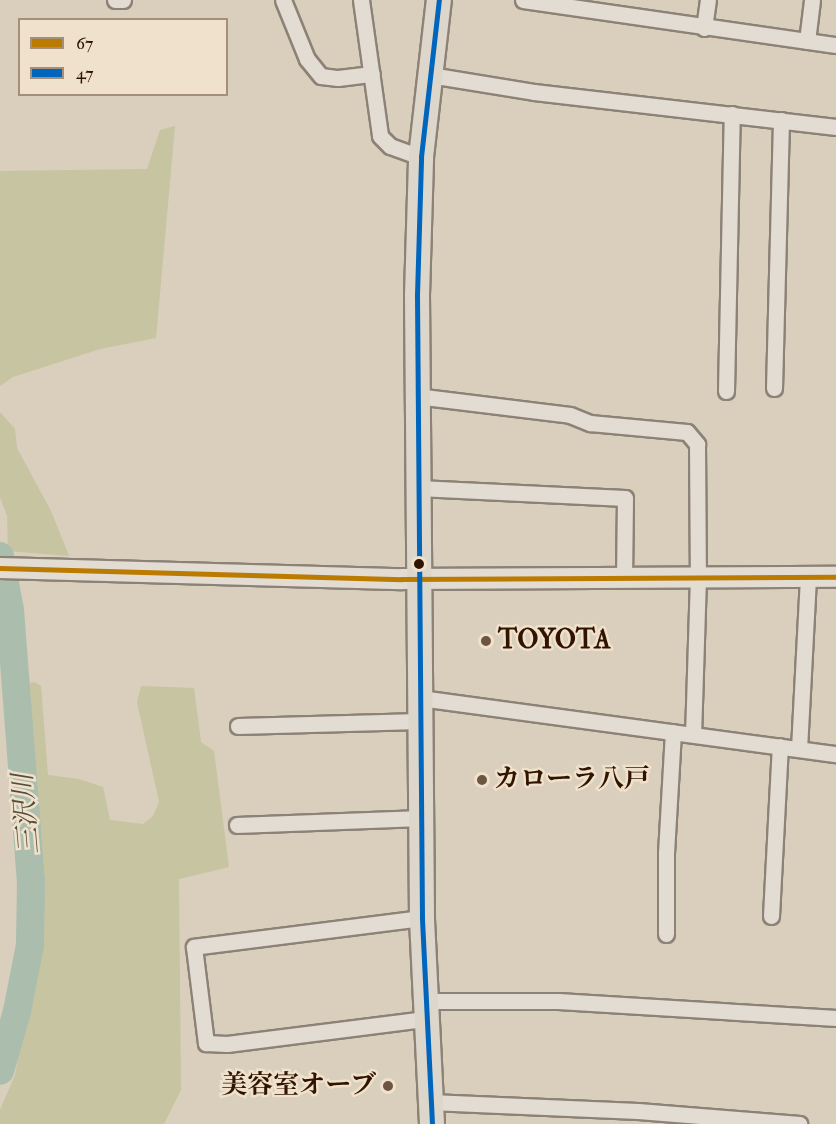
<!DOCTYPE html>
<meta charset="utf-8">
<style>
body{margin:0}
#map{position:relative;width:836px;height:1124px;overflow:hidden;background:#dacebc;font-family:"IM FELL Double Pica","Noto Serif JP",serif}
div>[style]{position:absolute}
.green>*{inset:0;background:#c6c4a1}
.river>*{height:28px;margin:-14px;padding:0 14px;transform-origin:14px;border-radius:14px;background:#abbead}
.roads{filter:drop-shadow(2px 0 #8d8276) drop-shadow(-2px 0 #8d8276) drop-shadow(0 2px #8d8276) drop-shadow(0 -2px #8d8276)}
.minor>*{height:15px;margin:-7.5px;padding:0 7.5px;transform-origin:7.5px;border-radius:7.5px;background:#e2dcd3}
.tertiary>*{height:20px;margin:-10px;padding:0 10px;transform-origin:10px;border-radius:10px;background:#e2dcd3}
.primary>*{height:24px;margin:-12px;padding:0 12px;transform-origin:12px;border-radius:12px;background:#ddd6cb}
.bus-1>*{height:4.5px;margin:-2.25px;padding:0 2.25px;transform-origin:2.25px;border-radius:2.25px;background:#bb7a00}
.bus-2>*{height:4.5px;margin:-2.25px;padding:0 2.25px;transform-origin:2.25px;border-radius:2.25px;background:#0065bd}
.dots>*{width:16px;height:16px;translate:-50% -50%;box-sizing:border-box;border:3px solid #efe1cb;border-radius:50%}
span{translate:-50% -50%;white-space:nowrap;text-align:center;line-height:1.15;-webkit-text-stroke:5px #efe1cb;paint-order:stroke}
.poi-label{font-size:26px;color:#301400;font-weight:700}
.left{translate:0 -50%;text-align:left}
.right{translate:-100% -50%;text-align:right}
.water-label{font-size:27px;color:#544d3a;font-style:italic}
.legend{position:absolute;left:18px;top:18px;width:210px;height:78px;box-sizing:border-box;background:#efe1cb;border:2px solid #a38f7a;margin:0;padding:8px 10px;list-style:none;font-size:18px;color:#301400}
.legend li{display:flex;align-items:center;gap:12px;height:30px}
.legend b{width:30px;border:2px solid #a38f7a}
</style>
<div id="map">
<div class="green">
<div style="clip-path:polygon(175px 126px,156px 338px,100px 349px,13px 377px,0 386px,0 171px,147px 169px,160px 130px)"></div>
<div style="clip-path:polygon(0 412px,15px 429px,17px 448px,51px 511px,69px 556px,8px 551px,7px 516px,0 497px)"></div>
<div style="clip-path:polygon(34px 682px,41px 686px,48px 775px,79px 779px,103px 787px,110px 820px,143px 824px,153px 816px,159px 802px,137px 702px,141px 686px,194px 688px,201px 742px,214px 751px,229px 867px,179px 879px,181px 1090px,164px 1124px,0 1124px,0 1110px,15px 1075px,44px 915px,25px 685px)"></div>
</div>
<div class="river">
<div style="left:0;top:556px;width:55px;rotate:79.5deg"></div>
<div style="left:10px;top:610px;width:271px;rotate:85.6deg"></div>
<div style="left:31px;top:880px;width:65px;rotate:90.9deg"></div>
<div style="left:30px;top:945px;width:67px;rotate:101.1deg"></div>
<div style="left:17px;top:1011px;width:62px;rotate:105.8deg"></div>
</div>
<div class="roads">
<div class="minor">
<div style="left:115px;top:0;width:8px"></div>
<div style="left:283px;top:0;width:64px;rotate:67.9deg"></div>
<div style="left:307px;top:59px;width:22px;rotate:51deg"></div>
<div style="left:321px;top:76px;width:17px;rotate:7deg"></div>
<div style="left:338px;top:78px;width:34px;rotate:-7deg"></div>
<div style="left:361px;top:0;width:137px;rotate:82deg"></div>
<div style="left:380px;top:136px;width:14px;rotate:45deg"></div>
<div style="left:390px;top:146px;width:33px;rotate:20deg"></div>
<div style="left:523px;top:0;width:316px;rotate:8.2deg"></div>
<div style="left:704px;top:28px;width:28px;rotate:-82deg"></div>
<div style="left:807px;top:41px;width:41px;rotate:-83deg"></div>
<div style="left:430px;top:75px;width:105px;rotate:9.3deg"></div>
<div style="left:534px;top:92px;width:304px;rotate:6.6deg"></div>
<div style="left:774px;top:388px;width:268px;rotate:-88.5deg"></div>
<div style="left:726px;top:391px;width:277px;rotate:-88.8deg"></div>
<div style="left:416px;top:396px;width:155px;rotate:7deg"></div>
<div style="left:570px;top:415px;width:22px;rotate:22deg"></div>
<div style="left:590px;top:423px;width:97px;rotate:5.3deg"></div>
<div style="left:687px;top:432px;width:16px;rotate:50deg"></div>
<div style="left:697px;top:444px;width:133px;rotate:89.6deg"></div>
<div style="left:698px;top:577px;width:157px;rotate:91.8deg"></div>
<div style="left:418px;top:488px;width:207px;rotate:2.8deg"></div>
<div style="left:625px;top:498px;width:79px;rotate:90.7deg"></div>
<div style="left:420px;top:698px;width:420px;rotate:7.7deg"></div>
<div style="left:238px;top:726px;width:182px;rotate:-1.6deg"></div>
<div style="left:799px;top:749px;width:172px;rotate:-87deg"></div>
<div style="left:237px;top:825px;width:184px;rotate:-2.2deg"></div>
<div style="left:771px;top:916px;width:170px;rotate:-87deg"></div>
<div style="left:422px;top:918px;width:230px;rotate:172.8deg"></div>
<div style="left:194px;top:947px;width:97px;rotate:82.9deg"></div>
<div style="left:206px;top:1043px;width:21px;rotate:3deg"></div>
<div style="left:227px;top:1044px;width:200px;rotate:-7.2deg"></div>
<div style="left:666px;top:934px;width:81px;rotate:-90deg"></div>
<div style="left:666px;top:853px;width:121px;rotate:-86.7deg"></div>
<div style="left:425px;top:1001px;width:133px"></div>
<div style="left:558px;top:1001px;width:279px;rotate:3.5deg"></div>
<div style="left:430px;top:1102px;width:208px;rotate:2.5deg"></div>
<div style="left:638px;top:1111px;width:162px;rotate:4.6deg"></div>
</div>
<div class="tertiary">
<div style="left:0;top:568px;width:402px;rotate:1.6deg"></div>
<div style="left:402px;top:579px;width:434px;rotate:-0.3deg"></div>
</div>
<div class="primary">
<div style="left:432px;top:1124px;width:206px;rotate:-92.8deg"></div>
<div style="left:422px;top:918px;width:623px;rotate:-90.46deg"></div>
<div style="left:417px;top:295px;width:138px;rotate:-88.3deg"></div>
<div style="left:421px;top:157px;width:158px;rotate:-83.5deg"></div>
</div>
</div>
<div class="bus-1">
<div style="left:0;top:568px;width:402px;rotate:1.6deg"></div>
<div style="left:402px;top:579px;width:434px;rotate:-0.3deg"></div>
</div>
<div class="bus-2">
<div style="left:432px;top:1124px;width:206px;rotate:-92.8deg"></div>
<div style="left:422px;top:918px;width:623px;rotate:-90.46deg"></div>
<div style="left:417px;top:295px;width:138px;rotate:-88.3deg"></div>
<div style="left:421px;top:157px;width:158px;rotate:-83.5deg"></div>
</div>
<div class="dots">
<div style="left:419px;top:564px;background:#301400"></div>
<div style="left:486px;top:641px;background:#6c5542"></div>
<div style="left:482px;top:780px;background:#6c5542"></div>
<div style="left:388px;top:1086px;background:#6c5542"></div>
</div>
<div class="poi-label">
<span class="left" style="left:498px;top:641px">TOYOTA</span>
<span class="left" style="left:494px;top:780px">カローラ八戸</span>
<span class="right" style="left:376px;top:1086px">美容室オーブ</span>
</div>
<div class="water-label">
<span style="left:26px;top:814px;rotate:-95deg">三沢川</span>
</div>
<ul class="legend">
<li><b style="height:8px;background:#bb7a00"></b>67</li>
<li><b style="height:8px;background:#0065bd"></b>47</li>
</ul>
</div>
